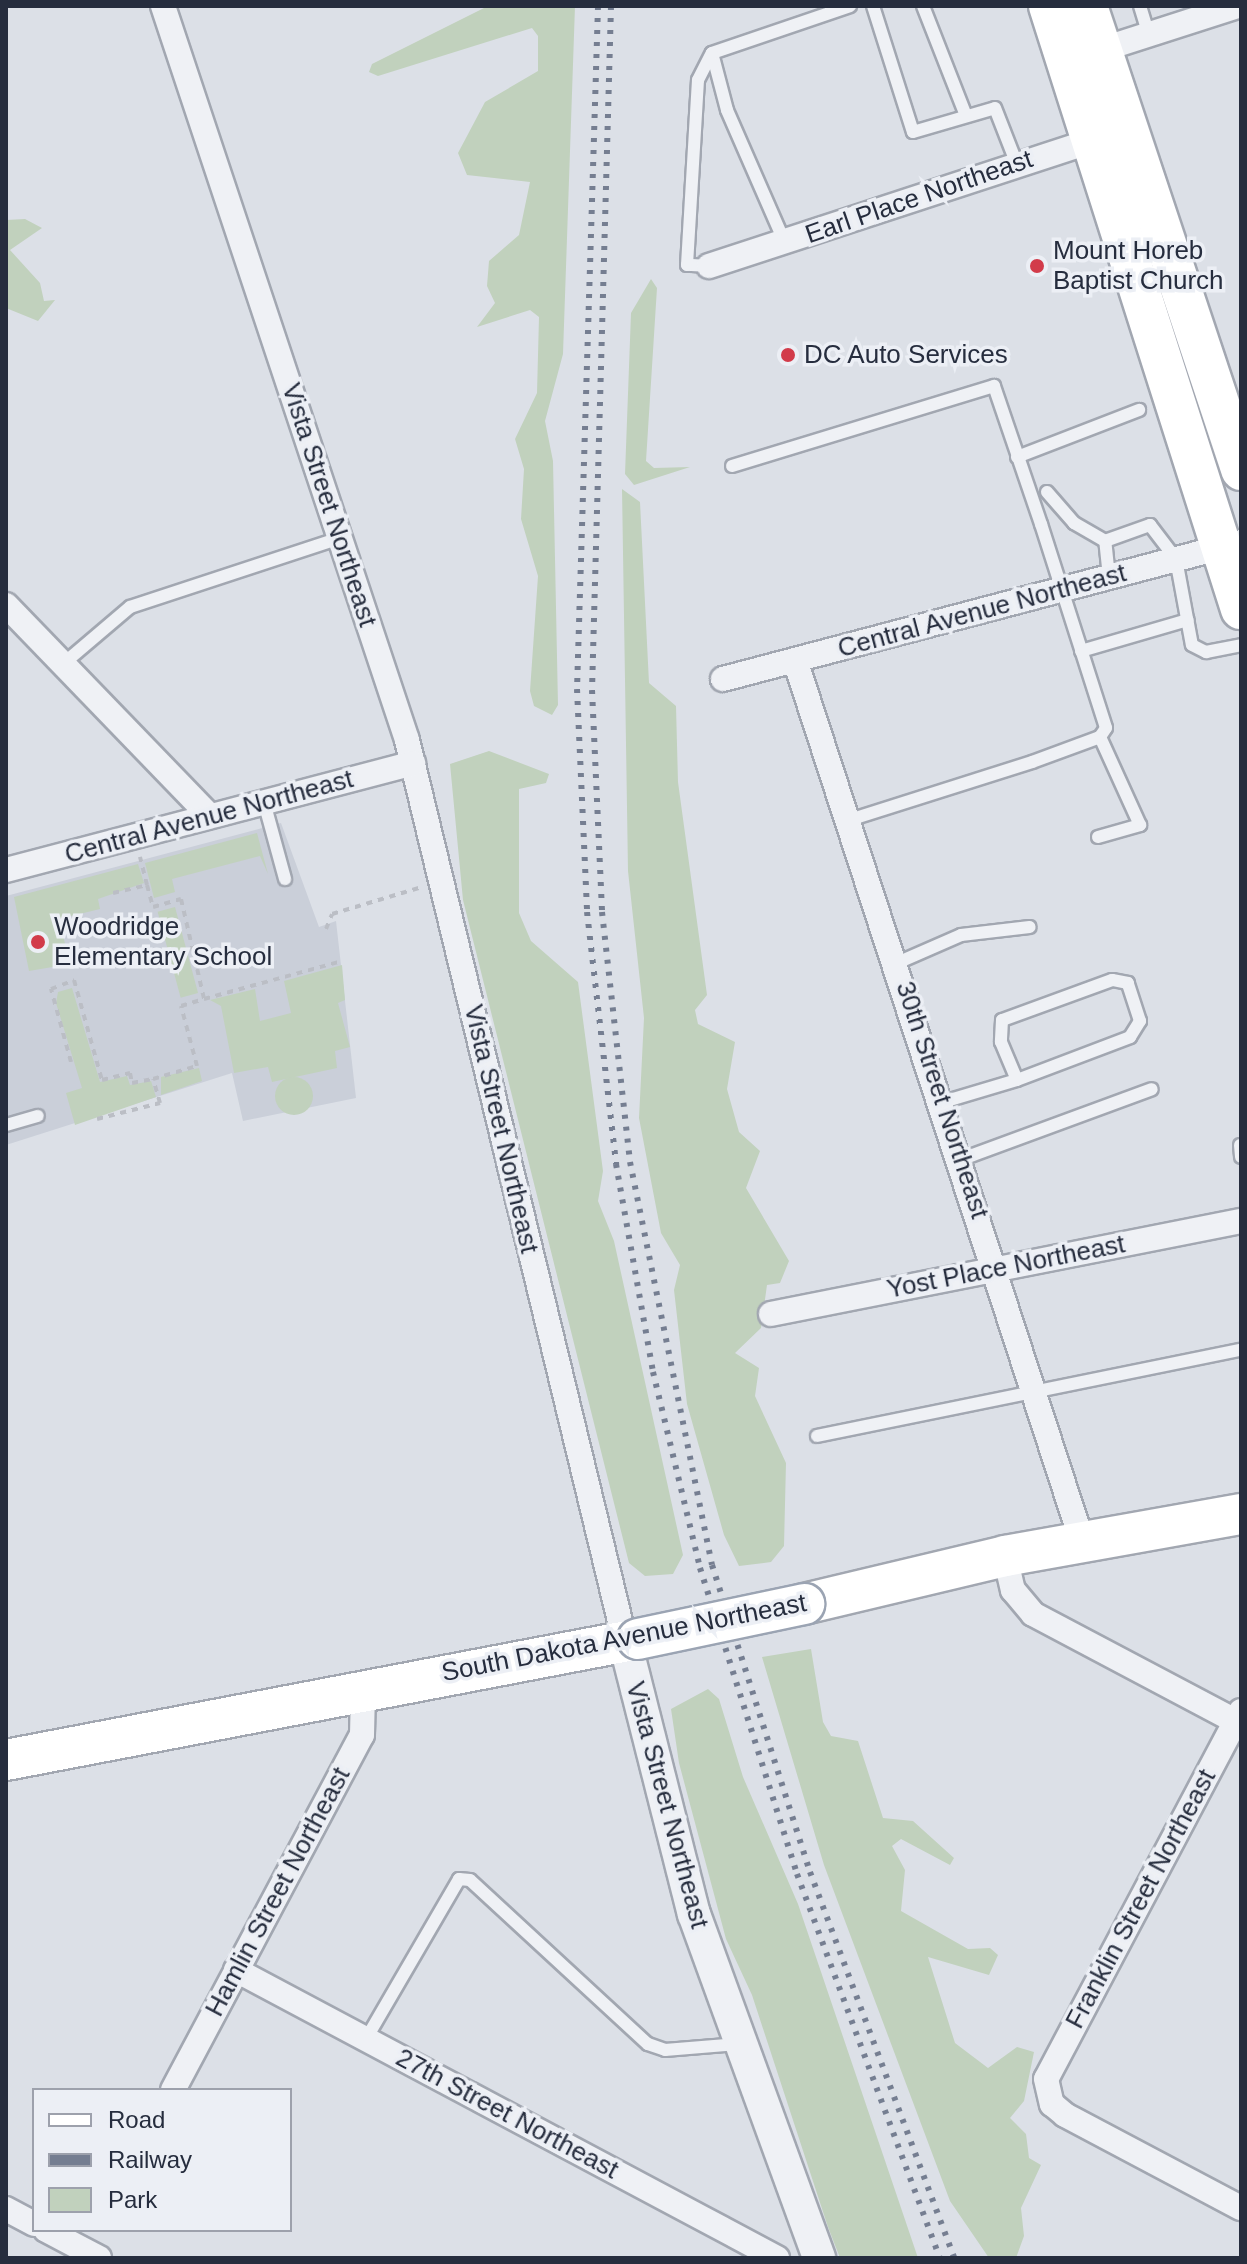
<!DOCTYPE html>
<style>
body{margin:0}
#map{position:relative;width:1247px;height:2264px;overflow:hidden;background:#dce0e7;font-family:Helvetica,sans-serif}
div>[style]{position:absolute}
.built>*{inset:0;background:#cacfd9}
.green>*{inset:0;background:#c1d1bd;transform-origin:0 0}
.round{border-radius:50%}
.path>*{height:4px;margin-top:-2px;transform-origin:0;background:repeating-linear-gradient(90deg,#bbbec5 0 6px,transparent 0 12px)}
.roads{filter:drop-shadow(2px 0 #a2a7b1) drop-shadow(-2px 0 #a2a7b1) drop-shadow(0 2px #a2a7b1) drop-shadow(0 -2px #a2a7b1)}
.service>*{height:12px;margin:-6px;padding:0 6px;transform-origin:6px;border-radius:6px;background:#eff1f5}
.minor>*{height:24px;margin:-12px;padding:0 12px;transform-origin:12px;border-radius:12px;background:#eff1f5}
.tertiary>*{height:32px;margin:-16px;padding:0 16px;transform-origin:16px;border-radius:16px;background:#eff1f5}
.primary>*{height:40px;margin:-20px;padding:0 20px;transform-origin:20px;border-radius:20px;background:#fff}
.rail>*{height:6px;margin-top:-3px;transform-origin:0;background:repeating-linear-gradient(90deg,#757e91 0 4px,transparent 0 12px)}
.bridges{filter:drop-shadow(2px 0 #9ba4b3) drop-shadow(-2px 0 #9ba4b3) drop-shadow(0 2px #9ba4b3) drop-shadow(0 -2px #9ba4b3)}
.primary-bridge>*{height:40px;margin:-20px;padding:0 20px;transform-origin:20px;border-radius:20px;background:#fff}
.dots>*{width:22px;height:22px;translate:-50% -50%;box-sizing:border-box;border:4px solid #eceff5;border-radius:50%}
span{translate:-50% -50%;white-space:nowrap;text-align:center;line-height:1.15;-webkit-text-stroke:7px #eceff5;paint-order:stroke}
.street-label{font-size:26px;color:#262d3e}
.poi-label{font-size:26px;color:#262d3e}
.left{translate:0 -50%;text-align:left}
.frame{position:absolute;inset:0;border:8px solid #262d3e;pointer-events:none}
.legend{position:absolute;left:32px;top:2088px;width:260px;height:144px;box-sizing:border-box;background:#eceff5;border:2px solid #9da1ac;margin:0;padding:10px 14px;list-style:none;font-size:24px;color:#262d3e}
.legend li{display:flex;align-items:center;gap:16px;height:40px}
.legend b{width:40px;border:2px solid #9da1ac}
</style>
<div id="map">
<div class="built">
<div style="clip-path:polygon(281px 823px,319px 927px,336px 921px,356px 1098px,243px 1121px,232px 1073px,6px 1145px,6px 896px)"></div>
</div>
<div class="green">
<div style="clip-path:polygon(488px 6px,575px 6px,563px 354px,545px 421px,553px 461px,558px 705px,552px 715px,534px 706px,530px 691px,538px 576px,521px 519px,524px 469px,515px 439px,537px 393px,539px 317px,530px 310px,477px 327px,495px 303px,487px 286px,489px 261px,519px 235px,530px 182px,467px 175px,458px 153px,485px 102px,538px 71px,538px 36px,532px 28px,378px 76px,369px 72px,372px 64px)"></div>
<div style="clip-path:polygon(25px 219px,42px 228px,10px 250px,40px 283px,44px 301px,55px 300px,38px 321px,6px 308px,6px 220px)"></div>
<div style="clip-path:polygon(651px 279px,657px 288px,646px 461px,654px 468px,690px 467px,634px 485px,625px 474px,631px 313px)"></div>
<div style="clip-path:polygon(622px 489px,640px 502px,649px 683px,676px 706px,678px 782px,707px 995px,695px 1010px,698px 1024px,735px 1042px,727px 1089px,739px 1132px,760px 1151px,746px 1188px,789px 1261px,780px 1283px,767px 1285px,761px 1328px,735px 1353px,759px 1368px,755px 1396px,786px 1463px,784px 1546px,771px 1562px,739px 1566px,724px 1535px,687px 1404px,674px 1290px,680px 1265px,661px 1233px,639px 1118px,644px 1018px,628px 871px)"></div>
<div style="clip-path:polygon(489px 751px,549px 774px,546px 783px,519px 789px,519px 913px,531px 941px,578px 982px,603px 1171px,598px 1201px,614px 1241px,683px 1555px,673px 1574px,645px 1576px,629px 1563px,463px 900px,450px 764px)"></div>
<div style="clip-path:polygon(257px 833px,268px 874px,260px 856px,172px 879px,175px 892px,154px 898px,145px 863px)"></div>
<div style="clip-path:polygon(138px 864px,144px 883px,98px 899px,100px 909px,59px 919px,70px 964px,29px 971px,14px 897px)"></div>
<div style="left:175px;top:907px;width:89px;height:18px;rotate:75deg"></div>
<div style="clip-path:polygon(342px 965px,345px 1000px,338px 1003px,350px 1047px,335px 1051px,337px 1068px,272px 1082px,268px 1067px,234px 1073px,221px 1006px,210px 1000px,255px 989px,260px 1021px,291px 1013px,284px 981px)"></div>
<div style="clip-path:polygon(72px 988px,100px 1082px,127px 1076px,130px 1085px,151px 1081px,156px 1097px,75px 1125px,66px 1093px,82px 1088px,56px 1003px,58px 992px)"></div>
<div style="clip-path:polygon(199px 1068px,202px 1081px,161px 1095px,161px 1077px)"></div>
<div class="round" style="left:275px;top:1077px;width:38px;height:38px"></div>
<div style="clip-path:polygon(811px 1649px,823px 1722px,831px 1736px,858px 1741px,883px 1818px,913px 1821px,954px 1858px,950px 1865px,901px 1839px,892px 1846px,905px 1870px,901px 1911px,968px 1949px,990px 1948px,998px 1955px,989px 1975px,928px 1957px,955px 2043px,988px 2068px,1017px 2047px,1034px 2052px,1024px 2101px,1010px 2118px,1026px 2134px,1029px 2158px,1041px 2165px,1021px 2208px,1024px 2236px,1016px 2258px,989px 2258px,950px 2201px,824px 1865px,762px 1657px)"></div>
<div style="clip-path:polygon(708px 1689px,719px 1699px,743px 1777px,798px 1904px,918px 2258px,840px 2258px,828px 2227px,752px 1995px,726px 1939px,679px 1763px,671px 1709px)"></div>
</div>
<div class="path">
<div style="left:147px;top:885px;width:23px;rotate:75deg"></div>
<div style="left:153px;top:907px;width:29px;rotate:-16deg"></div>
<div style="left:181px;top:899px;width:103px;rotate:77deg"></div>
<div style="left:204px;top:999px;width:139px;rotate:-15.4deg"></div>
<div style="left:113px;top:893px;width:35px;rotate:-13deg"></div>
<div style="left:147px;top:885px;width:29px;rotate:-104deg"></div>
<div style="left:326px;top:929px;width:16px;rotate:-68deg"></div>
<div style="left:332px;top:914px;width:94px;rotate:-16.7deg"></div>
<div style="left:71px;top:1062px;width:76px;rotate:-105.3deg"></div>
<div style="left:51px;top:989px;width:25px;rotate:-21deg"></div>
<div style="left:74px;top:980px;width:104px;rotate:74.4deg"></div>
<div style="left:102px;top:1080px;width:29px;rotate:-14deg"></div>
<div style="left:130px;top:1073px;width:10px;rotate:79deg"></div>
<div style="left:132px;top:1083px;width:21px;rotate:-11deg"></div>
<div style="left:97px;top:1119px;width:65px;rotate:-14.3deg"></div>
<div style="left:160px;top:1103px;width:25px;rotate:-106deg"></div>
<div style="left:153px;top:1079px;width:46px;rotate:-16.5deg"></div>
<div style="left:197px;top:1066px;width:62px;rotate:-104.9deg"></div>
<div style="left:181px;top:1006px;width:24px;rotate:-17deg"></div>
</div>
<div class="roads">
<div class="service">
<div style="left:873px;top:6px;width:132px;rotate:72.4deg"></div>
<div style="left:913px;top:132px;width:85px;rotate:-16.3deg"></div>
<div style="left:995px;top:108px;width:58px;rotate:68.7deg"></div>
<div style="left:923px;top:6px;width:118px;rotate:68.6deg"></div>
<div style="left:1140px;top:6px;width:30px;rotate:73deg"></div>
<div style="left:785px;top:243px;width:145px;rotate:-113.6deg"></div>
<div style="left:727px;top:110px;width:59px;rotate:-104.7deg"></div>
<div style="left:712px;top:53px;width:146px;rotate:-18.8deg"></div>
<div style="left:709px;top:266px;width:22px;rotate:-177deg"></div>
<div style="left:687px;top:265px;width:185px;rotate:-86.6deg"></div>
<div style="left:698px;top:80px;width:30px;rotate:-63deg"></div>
<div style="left:1017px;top:457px;width:131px;rotate:-21.1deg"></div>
<div style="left:732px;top:466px;width:274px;rotate:-17deg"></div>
<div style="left:994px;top:386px;width:146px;rotate:71.2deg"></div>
<div style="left:1041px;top:524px;width:214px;rotate:72.3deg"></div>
<div style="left:1106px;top:728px;width:11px;rotate:124deg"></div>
<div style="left:1100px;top:737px;width:72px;rotate:159.8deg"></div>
<div style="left:1032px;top:762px;width:192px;rotate:162.4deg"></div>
<div style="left:1047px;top:492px;width:41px;rotate:48.9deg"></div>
<div style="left:1074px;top:523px;width:36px;rotate:30deg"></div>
<div style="left:1109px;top:577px;width:36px;rotate:-96deg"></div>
<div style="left:1105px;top:541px;width:48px;rotate:-19.6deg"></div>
<div style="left:1150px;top:525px;width:43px;rotate:52.6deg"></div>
<div style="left:1176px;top:559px;width:87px;rotate:79.5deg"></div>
<div style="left:1192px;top:645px;width:16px;rotate:27deg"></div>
<div style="left:1206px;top:652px;width:36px;rotate:-11deg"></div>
<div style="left:1081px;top:651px;width:111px;rotate:-16.2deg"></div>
<div style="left:63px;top:664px;width:88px;rotate:-40.4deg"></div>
<div style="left:130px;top:607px;width:221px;rotate:-18.2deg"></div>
<div style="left:264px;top:802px;width:80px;rotate:74.7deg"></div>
<div style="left:1098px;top:837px;width:44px;rotate:-15.9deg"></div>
<div style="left:1140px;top:825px;width:97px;rotate:-114.4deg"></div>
<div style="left:897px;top:963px;width:70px;rotate:-23.6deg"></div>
<div style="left:961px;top:935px;width:69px;rotate:-6.6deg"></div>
<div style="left:943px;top:1102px;width:77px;rotate:-16.6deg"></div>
<div style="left:1017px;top:1080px;width:121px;rotate:-20.8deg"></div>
<div style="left:1130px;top:1037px;width:19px;rotate:-58deg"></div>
<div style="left:1140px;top:1021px;width:40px;rotate:-108deg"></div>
<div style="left:1128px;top:983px;width:16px;rotate:-169deg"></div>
<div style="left:1112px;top:980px;width:117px;rotate:160deg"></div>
<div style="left:1002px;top:1020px;width:22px;rotate:93deg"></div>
<div style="left:1001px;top:1042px;width:41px;rotate:67.2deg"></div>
<div style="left:6px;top:1125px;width:33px;rotate:-16deg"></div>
<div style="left:1240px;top:1145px;width:12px;rotate:85deg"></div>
<div style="left:962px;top:1159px;width:202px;rotate:-20.2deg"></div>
<div style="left:817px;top:1436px;width:433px;rotate:-11.5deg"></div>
<div style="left:366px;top:2039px;width:185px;rotate:-59.8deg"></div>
<div style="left:459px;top:1879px;width:11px;rotate:5deg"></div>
<div style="left:470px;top:1880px;width:242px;rotate:42.7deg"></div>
<div style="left:648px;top:2044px;width:18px;rotate:19deg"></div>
<div style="left:665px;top:2050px;width:74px;rotate:-4.6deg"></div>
</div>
<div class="minor">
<div style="left:163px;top:6px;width:773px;rotate:71.61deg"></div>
<div style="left:407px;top:740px;width:928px;rotate:76.41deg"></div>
<div style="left:1091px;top:53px;width:153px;rotate:-17.8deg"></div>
<div style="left:709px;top:266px;width:416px;rotate:-18.1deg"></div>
<div style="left:6px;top:605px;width:293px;rotate:46deg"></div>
<div style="left:795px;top:660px;width:927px;rotate:71.96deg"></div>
<div style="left:723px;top:679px;width:536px;rotate:-14.81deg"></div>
<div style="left:6px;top:870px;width:421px;rotate:-14.7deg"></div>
<div style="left:771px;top:1314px;width:479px;rotate:-11.2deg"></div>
<div style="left:1005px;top:1556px;width:35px;rotate:77deg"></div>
<div style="left:1013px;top:1590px;width:31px;rotate:50deg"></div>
<div style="left:1033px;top:1614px;width:235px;rotate:27.9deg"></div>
<div style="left:1241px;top:1711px;width:416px;rotate:117.9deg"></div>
<div style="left:1046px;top:2079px;width:26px;rotate:77deg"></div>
<div style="left:1052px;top:2104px;width:17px;rotate:40deg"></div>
<div style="left:1065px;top:2115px;width:199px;rotate:27.9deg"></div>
<div style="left:236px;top:1970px;width:613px;rotate:28.03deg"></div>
<div style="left:173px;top:2090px;width:402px;rotate:-62deg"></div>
<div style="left:362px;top:1735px;width:45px;rotate:-88.7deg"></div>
<div style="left:6px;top:2209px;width:32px;rotate:28deg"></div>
<div style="left:46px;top:2230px;width:60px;rotate:27.8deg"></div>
</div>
<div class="tertiary">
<div style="left:625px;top:1642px;width:281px;rotate:75.8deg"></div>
<div style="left:694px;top:1914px;width:366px;rotate:70deg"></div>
</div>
<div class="primary">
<div style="left:1049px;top:6px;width:633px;rotate:72.34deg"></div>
<div style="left:1087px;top:6px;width:489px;rotate:71.6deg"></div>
<div style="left:804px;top:1604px;width:207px;rotate:-13.4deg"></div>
<div style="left:1005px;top:1556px;width:240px;rotate:-10.1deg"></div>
<div style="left:6px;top:1760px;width:643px;rotate:-10.84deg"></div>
</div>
</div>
<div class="rail">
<div style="left:598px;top:6px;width:683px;rotate:91.76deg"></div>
<div style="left:577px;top:689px;width:223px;rotate:87.4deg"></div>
<div style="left:587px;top:912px;width:254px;rotate:83.4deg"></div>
<div style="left:616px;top:1164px;width:211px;rotate:79.9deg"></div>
<div style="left:653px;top:1372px;width:202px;rotate:76.5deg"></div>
<div style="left:700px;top:1568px;width:321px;rotate:72.4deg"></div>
<div style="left:797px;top:1874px;width:410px;rotate:69.6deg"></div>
<div style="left:611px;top:6px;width:684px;rotate:91.59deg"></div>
<div style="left:592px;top:690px;width:222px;rotate:87.4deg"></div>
<div style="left:602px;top:912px;width:252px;rotate:83.6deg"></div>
<div style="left:630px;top:1162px;width:411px;rotate:78.5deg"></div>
<div style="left:712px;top:1565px;width:322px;rotate:72.3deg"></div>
<div style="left:810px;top:1872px;width:412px;rotate:69.5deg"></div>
</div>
<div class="bridges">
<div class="primary-bridge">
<div style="left:638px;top:1639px;width:170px;rotate:-11.9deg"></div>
</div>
</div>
<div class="dots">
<div style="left:1037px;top:266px;background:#d23b4a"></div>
<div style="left:788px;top:355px;background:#d23b4a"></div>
<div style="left:38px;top:942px;background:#d23b4a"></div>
</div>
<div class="street-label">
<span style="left:919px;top:197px;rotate:-19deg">Earl Place Northeast</span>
<span style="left:329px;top:505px;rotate:72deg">Vista Street Northeast</span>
<span style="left:982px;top:611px;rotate:-15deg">Central Avenue Northeast</span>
<span style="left:209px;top:817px;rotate:-15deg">Central Avenue Northeast</span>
<span style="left:942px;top:1100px;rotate:72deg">30th Street Northeast</span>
<span style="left:501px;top:1129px;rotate:77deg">Vista Street Northeast</span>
<span style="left:1006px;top:1267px;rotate:-11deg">Yost Place Northeast</span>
<span style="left:624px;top:1638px;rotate:-11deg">South Dakota Avenue Northeast</span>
<span style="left:667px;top:1805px;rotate:75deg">Vista Street Northeast</span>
<span style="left:278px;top:1892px;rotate:-62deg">Hamlin Street Northeast</span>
<span style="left:1141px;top:1899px;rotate:-62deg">Franklin Street Northeast</span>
<span style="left:507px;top:2114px;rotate:28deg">27th Street Northeast</span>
</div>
<div class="poi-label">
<span class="left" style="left:1053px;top:266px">Mount Horeb<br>Baptist Church</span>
<span class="left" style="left:804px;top:355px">DC Auto Services</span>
<span class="left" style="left:54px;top:942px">Woodridge<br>Elementary School</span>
</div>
<div class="frame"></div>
<ul class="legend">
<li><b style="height:10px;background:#fff"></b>Road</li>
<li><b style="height:10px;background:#757e91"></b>Railway</li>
<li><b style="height:22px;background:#c1d1bd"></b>Park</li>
</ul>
</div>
